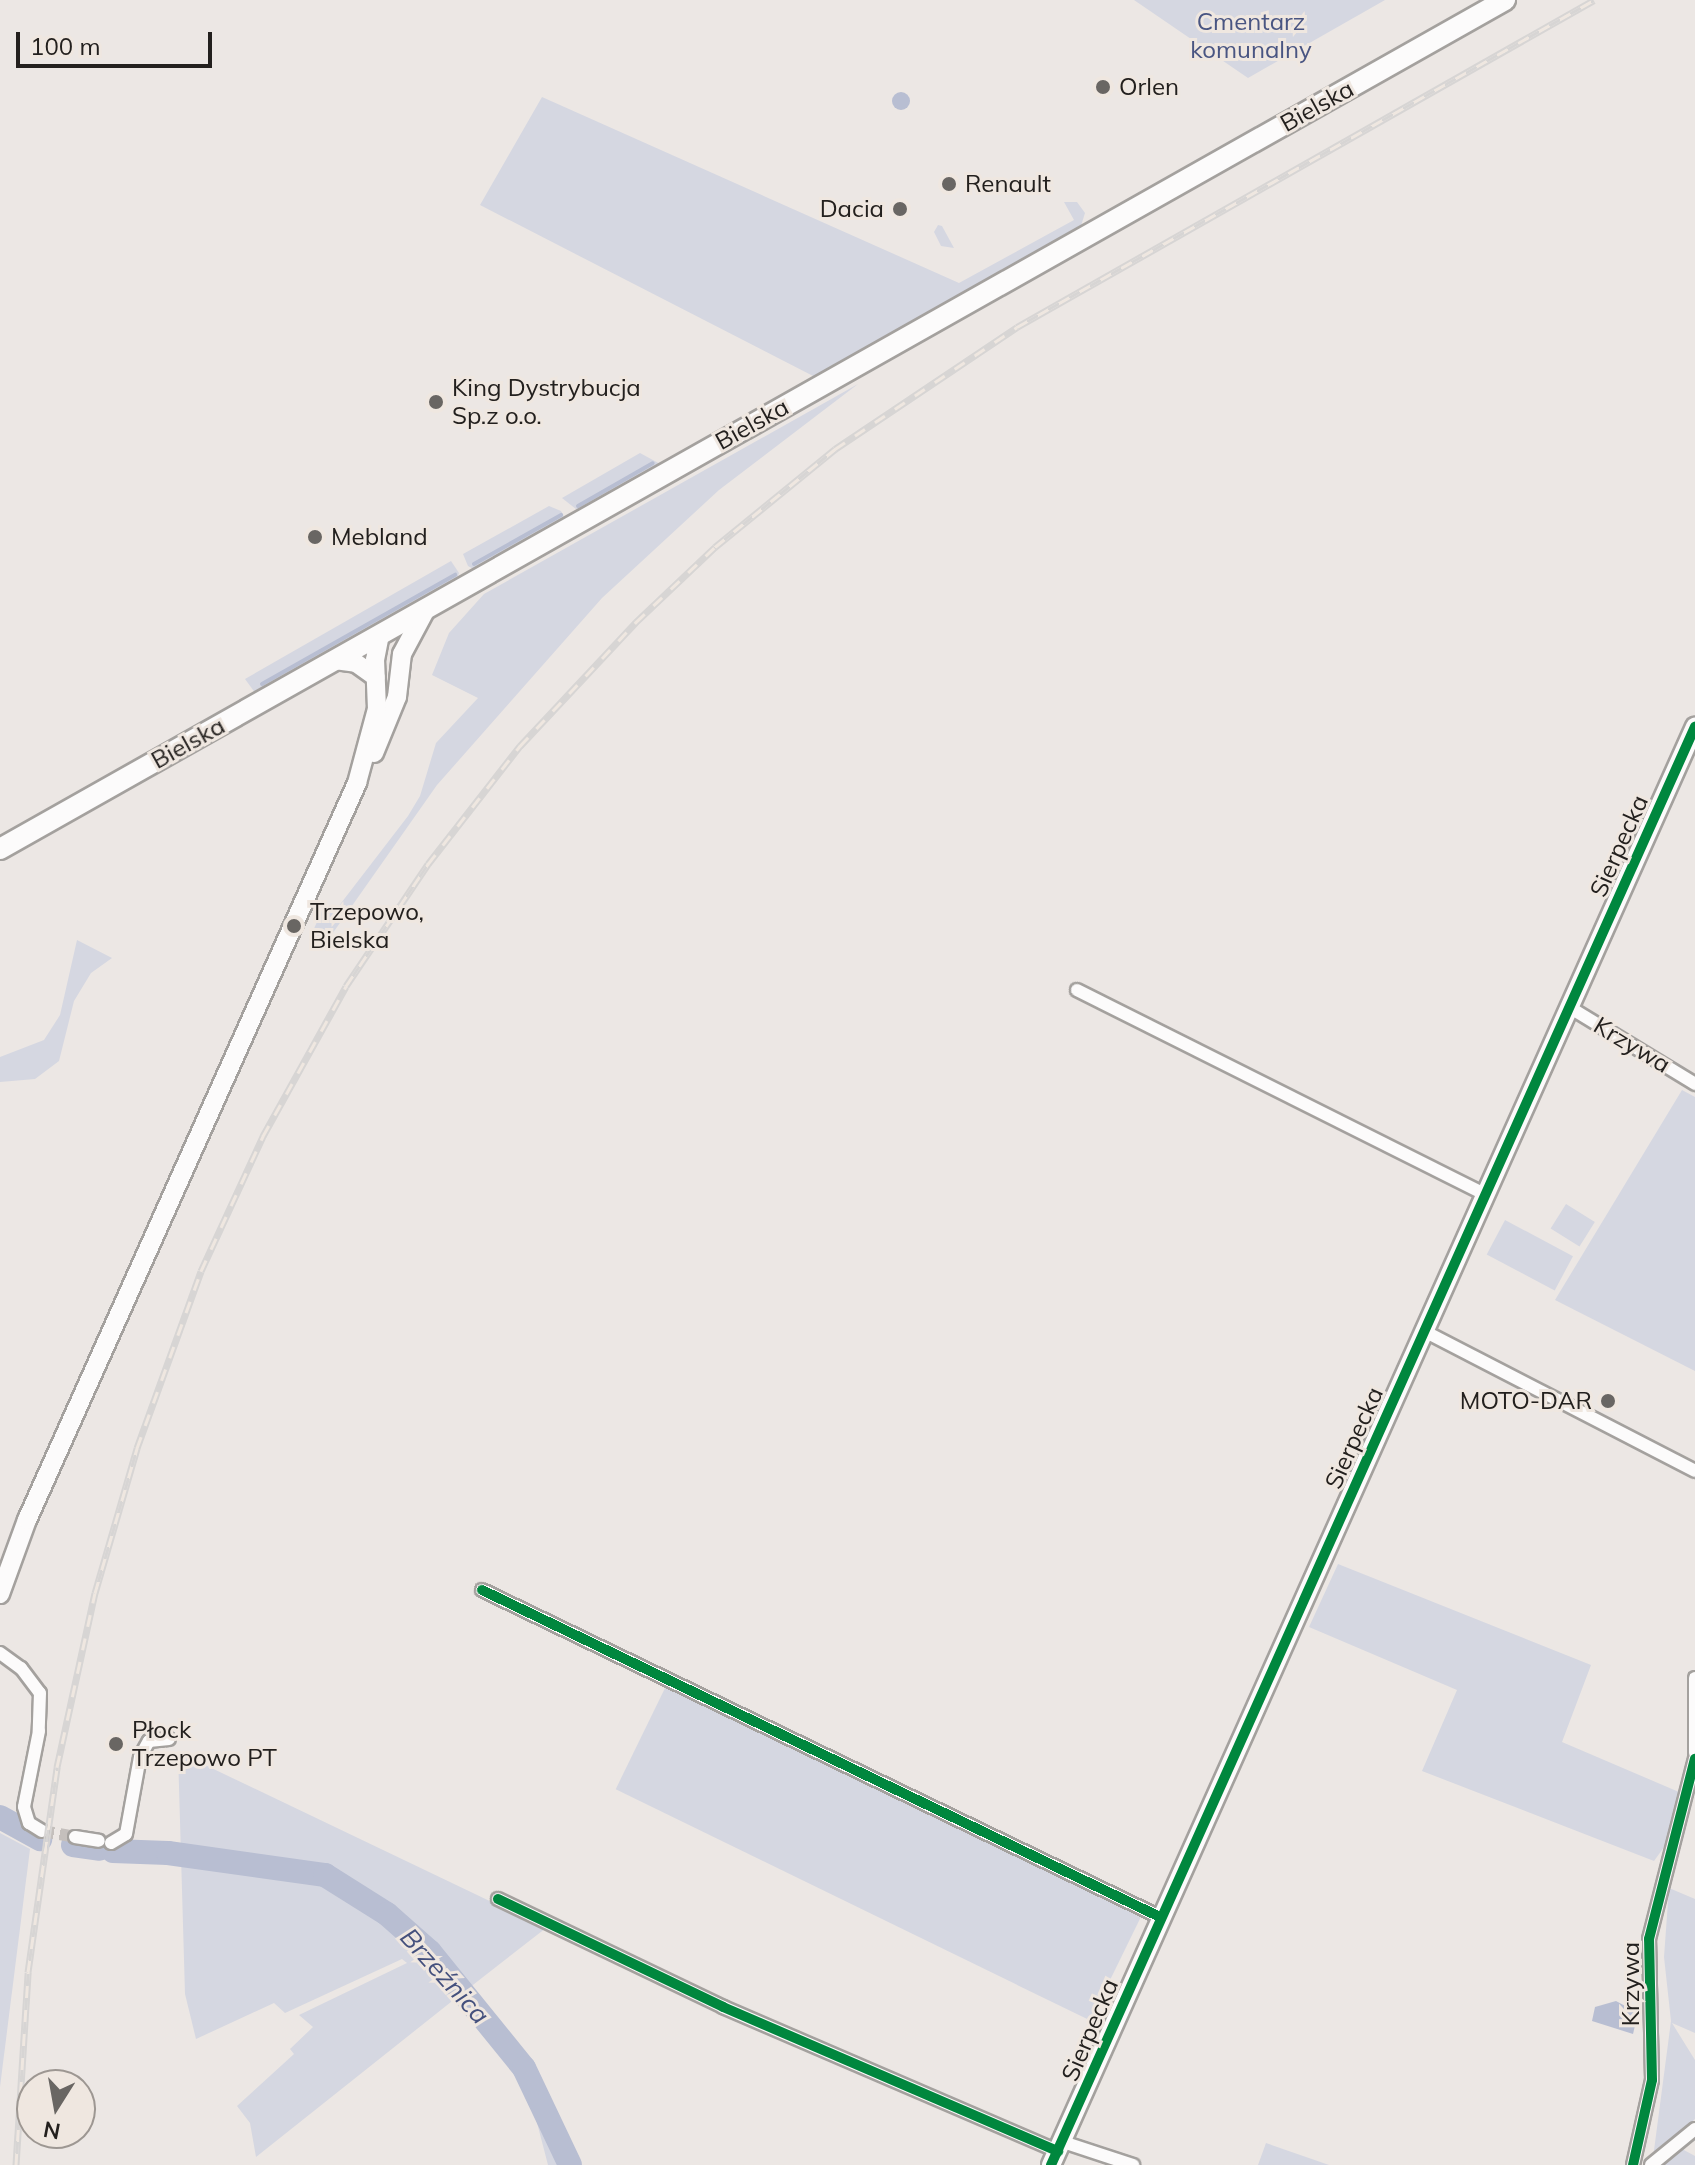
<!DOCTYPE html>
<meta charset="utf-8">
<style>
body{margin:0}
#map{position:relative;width:1695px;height:2165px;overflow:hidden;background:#ece7e4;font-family:Mulish,sans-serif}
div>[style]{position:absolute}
.green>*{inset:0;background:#d5d7e1;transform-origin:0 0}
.water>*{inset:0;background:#b8bed2}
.round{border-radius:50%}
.stream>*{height:4px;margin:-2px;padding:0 2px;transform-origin:2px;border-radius:2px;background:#b8bed2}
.river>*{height:24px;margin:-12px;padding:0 12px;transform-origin:12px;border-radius:12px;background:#b8bed2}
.street-tunnel>*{height:12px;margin-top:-6px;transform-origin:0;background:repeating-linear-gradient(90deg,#c4bfbc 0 12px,transparent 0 18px)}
.roads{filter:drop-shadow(2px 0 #a4a19e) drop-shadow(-2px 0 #a4a19e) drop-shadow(0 2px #a4a19e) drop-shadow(0 -2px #a4a19e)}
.street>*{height:12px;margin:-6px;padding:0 6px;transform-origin:6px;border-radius:6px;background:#fcfbfb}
.secondary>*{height:18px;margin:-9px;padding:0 9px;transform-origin:9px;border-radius:9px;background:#fcfbfb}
.primary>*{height:20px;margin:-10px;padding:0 10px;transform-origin:10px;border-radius:10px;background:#fcfbfb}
.rail>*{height:7px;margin-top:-3.5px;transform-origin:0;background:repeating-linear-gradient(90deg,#efe7e0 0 12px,#d7d5d4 0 24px);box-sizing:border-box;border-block:2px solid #d7d5d4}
.cycleway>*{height:10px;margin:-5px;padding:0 5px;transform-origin:5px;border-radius:5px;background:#00873e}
.dots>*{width:22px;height:22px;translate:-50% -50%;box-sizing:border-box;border:4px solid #efe7e0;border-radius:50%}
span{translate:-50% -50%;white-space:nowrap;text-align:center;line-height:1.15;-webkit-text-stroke:6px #efe7e0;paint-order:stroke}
.park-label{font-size:24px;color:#495582}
.poi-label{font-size:24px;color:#23201e}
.left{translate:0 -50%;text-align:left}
.right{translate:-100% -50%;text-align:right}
.street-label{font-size:24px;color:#23201e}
.water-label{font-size:26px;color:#44507d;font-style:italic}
.north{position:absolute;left:16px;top:2069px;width:80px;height:80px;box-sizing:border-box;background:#efe7e0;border:2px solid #9d9792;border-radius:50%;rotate:191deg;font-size:22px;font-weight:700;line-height:32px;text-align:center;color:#23201e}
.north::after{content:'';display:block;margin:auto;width:28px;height:36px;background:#696663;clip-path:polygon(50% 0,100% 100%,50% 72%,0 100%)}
.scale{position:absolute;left:16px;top:32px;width:196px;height:36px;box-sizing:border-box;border:4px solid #23201e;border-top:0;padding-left:10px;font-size:24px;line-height:28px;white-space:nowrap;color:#23201e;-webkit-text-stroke:6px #efe7e0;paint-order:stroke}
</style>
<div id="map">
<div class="green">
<div style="clip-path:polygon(1134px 0,1385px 0,1248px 78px)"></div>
<div style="clip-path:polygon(542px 97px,959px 283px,1074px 220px,1064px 202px,1077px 202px,1085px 213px,1080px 229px,817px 378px,480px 205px)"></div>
<div style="clip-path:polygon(938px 225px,942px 226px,954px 248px,941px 246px,934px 232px)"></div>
<div style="clip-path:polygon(858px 384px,719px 490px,602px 598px,437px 785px,323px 947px,309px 940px,324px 906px,335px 911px,408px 816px,420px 796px,436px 743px,478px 698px,432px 675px,449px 633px,484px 594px)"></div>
<div style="clip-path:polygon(640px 453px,662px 465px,581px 513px,562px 498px)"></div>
<div style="clip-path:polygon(549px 506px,561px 511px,565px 519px,475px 570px,468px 566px,463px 554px)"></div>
<div style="clip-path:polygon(451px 561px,459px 573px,456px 581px,256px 694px,245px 679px)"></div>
<div style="clip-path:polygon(77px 940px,112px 958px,91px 973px,74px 1001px,59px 1061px,35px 1079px,0 1082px,0 1057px,44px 1040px,60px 1015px)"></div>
<div style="clip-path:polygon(1682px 1090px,1695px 1097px,1695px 1371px,1555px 1300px)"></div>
<div style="left:1566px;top:1204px;width:34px;height:29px;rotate:32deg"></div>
<div style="left:1505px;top:1220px;width:77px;height:39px;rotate:28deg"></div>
<div style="clip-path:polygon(1338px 1564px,1591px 1665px,1562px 1742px,1686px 1795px,1672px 1836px,1654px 1861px,1422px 1771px,1457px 1690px,1309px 1627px)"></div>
<div style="left:667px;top:1684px;width:528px;height:117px;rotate:26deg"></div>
<div style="clip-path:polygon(178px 1752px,546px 1928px,469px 1988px,522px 2055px,579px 2165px,548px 2165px,535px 2115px,514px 2073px,456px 1998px,256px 2157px,250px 2123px,237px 2106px,294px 2054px,290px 2049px,313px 2027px,299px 2015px,407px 1963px,402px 1959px,285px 2013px,274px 2003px,196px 2039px,185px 1994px)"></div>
<div style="clip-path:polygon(0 1833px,30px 1849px,0 2087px)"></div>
<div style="clip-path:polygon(1669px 1888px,1695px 1899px,1695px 2033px,1672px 2023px,1695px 2060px,1695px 2119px,1653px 2158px,1671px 2021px,1664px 1957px)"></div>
<div style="clip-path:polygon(1266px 2143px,1329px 2165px,1258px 2165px)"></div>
<div style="clip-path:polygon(1682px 2149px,1695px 2156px,1695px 2165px,1663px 2165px)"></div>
</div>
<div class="water">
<div class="round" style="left:892px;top:92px;width:18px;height:18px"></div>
<div style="clip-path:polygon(1616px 2001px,1638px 2013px,1633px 2034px,1592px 2021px,1595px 2007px)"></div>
</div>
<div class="stream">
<div style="left:578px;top:506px;width:86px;rotate:-29.8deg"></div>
<div style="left:474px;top:564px;width:100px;rotate:-29.4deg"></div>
<div style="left:262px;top:684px;width:222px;rotate:-29.5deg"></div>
</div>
<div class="river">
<div style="left:0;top:1817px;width:46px;rotate:28.8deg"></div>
<div style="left:73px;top:1845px;width:27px;rotate:8deg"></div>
<div style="left:113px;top:1851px;width:55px;rotate:2.1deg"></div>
<div style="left:168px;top:1853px;width:159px;rotate:8deg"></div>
<div style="left:325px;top:1875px;width:73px;rotate:32.2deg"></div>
<div style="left:387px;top:1914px;width:57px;rotate:41.5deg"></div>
<div style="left:430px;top:1952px;width:149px;rotate:51deg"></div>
<div style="left:524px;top:2068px;width:107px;rotate:64.6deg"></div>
</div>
<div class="street-tunnel">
<div style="left:42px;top:1831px;width:34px;rotate:10deg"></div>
</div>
<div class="roads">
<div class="street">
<div style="left:1077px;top:990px;width:456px;rotate:26.6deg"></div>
<div style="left:1569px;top:1007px;width:148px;rotate:31.4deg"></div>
<div style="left:1424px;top:1331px;width:305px;rotate:27.3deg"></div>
<div style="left:482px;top:1590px;width:753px;rotate:25.75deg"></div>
<div style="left:0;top:1653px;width:26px;rotate:36deg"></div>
<div style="left:21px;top:1668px;width:31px;rotate:53deg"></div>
<div style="left:40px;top:1693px;width:38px;rotate:92deg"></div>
<div style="left:39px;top:1731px;width:77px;rotate:101.2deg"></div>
<div style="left:24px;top:1807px;width:17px;rotate:73deg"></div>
<div style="left:29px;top:1823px;width:15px;rotate:32deg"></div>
<div style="left:1695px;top:1678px;width:75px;rotate:90deg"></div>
<div style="left:75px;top:1837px;width:24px;rotate:9deg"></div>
<div style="left:111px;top:1843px;width:17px;rotate:-31deg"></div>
<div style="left:126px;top:1834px;width:78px;rotate:-79.7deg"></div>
<div style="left:140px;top:1757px;width:18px;rotate:-61deg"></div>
<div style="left:149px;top:1741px;width:20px;rotate:-6deg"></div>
<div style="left:498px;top:1899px;width:250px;rotate:25.6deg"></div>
<div style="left:723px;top:2007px;width:365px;rotate:23.3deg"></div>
<div style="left:1063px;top:2142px;width:74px;rotate:18.2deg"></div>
<div style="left:1633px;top:2165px;width:87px;rotate:-77.4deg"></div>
<div style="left:1652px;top:2080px;width:141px;rotate:-91.2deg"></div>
<div style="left:1649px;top:1939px;width:186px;rotate:-75.7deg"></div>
<div style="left:1651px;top:2165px;width:57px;rotate:-39.3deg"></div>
</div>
<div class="secondary">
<div style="left:335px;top:660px;width:21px;rotate:8deg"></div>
<div style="left:356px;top:663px;width:24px;rotate:35deg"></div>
<div style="left:374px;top:753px;width:61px;rotate:-67.7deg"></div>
<div style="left:397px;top:697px;width:43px;rotate:-83.4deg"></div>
<div style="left:402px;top:654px;width:51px;rotate:-61.9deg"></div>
<div style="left:0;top:1594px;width:79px;rotate:-70deg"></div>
<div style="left:27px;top:1520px;width:808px;rotate:-65.88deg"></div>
<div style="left:357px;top:783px;width:77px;rotate:-74.9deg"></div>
<div style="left:377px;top:709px;width:49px;rotate:-92.3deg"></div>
<div style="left:375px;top:660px;width:26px;rotate:-79deg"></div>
<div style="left:1051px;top:2165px;width:1576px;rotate:-65.88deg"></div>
</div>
<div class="primary">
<div style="left:0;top:849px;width:1728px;rotate:-29.43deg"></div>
</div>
</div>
<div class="rail">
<div style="left:16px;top:2165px;width:193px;rotate:-86.4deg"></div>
<div style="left:28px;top:1972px;width:207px;rotate:-81.9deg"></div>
<div style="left:57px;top:1767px;width:178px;rotate:-77.7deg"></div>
<div style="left:95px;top:1593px;width:151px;rotate:-73.8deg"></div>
<div style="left:137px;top:1448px;width:188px;rotate:-70.1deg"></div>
<div style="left:201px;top:1271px;width:149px;rotate:-65.3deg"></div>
<div style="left:263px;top:1136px;width:171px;rotate:-61deg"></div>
<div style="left:346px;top:986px;width:147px;rotate:-56.1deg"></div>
<div style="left:428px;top:864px;width:150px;rotate:-52.1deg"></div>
<div style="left:520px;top:746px;width:170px;rotate:-46.9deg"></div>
<div style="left:636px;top:622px;width:109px;rotate:-43.5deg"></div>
<div style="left:715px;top:547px;width:155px;rotate:-39.2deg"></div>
<div style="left:835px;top:449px;width:219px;rotate:-33.8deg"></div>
<div style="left:1017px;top:327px;width:663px;rotate:-29.54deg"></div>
</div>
<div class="cycleway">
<div style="left:482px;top:1590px;width:753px;rotate:25.75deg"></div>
<div style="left:498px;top:1899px;width:250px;rotate:25.6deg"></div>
<div style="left:723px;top:2007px;width:365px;rotate:23.3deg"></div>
<div style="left:1051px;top:2165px;width:1576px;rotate:-65.88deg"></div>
<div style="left:1633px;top:2165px;width:87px;rotate:-77.4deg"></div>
<div style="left:1652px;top:2080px;width:141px;rotate:-91.2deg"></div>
<div style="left:1649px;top:1939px;width:186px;rotate:-75.7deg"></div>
</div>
<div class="dots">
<div style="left:1103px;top:87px;background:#696663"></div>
<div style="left:949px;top:184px;background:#696663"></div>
<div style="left:900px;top:209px;background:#696663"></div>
<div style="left:436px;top:402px;background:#696663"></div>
<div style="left:315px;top:537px;background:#696663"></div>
<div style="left:294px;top:926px;background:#696663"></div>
<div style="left:1608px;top:1401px;background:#696663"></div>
<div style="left:116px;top:1744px;background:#696663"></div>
</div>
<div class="park-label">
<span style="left:1251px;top:36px">Cmentarz<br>komunalny</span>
</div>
<div class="poi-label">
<span class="left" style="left:1119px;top:87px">Orlen</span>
<span class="left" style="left:965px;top:184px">Renault</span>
<span class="right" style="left:884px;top:209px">Dacia</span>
<span class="left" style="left:452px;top:402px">King Dystrybucja<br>Sp.z o.o.</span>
<span class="left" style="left:331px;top:537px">Mebland</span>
<span class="left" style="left:310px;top:926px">Trzepowo,<br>Bielska</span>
<span class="right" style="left:1592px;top:1401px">MOTO-DAR</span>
<span class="left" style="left:132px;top:1744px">Płock<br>Trzepowo PT</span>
</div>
<div class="street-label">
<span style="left:1317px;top:106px;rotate:-29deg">Bielska</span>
<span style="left:752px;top:424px;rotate:-29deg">Bielska</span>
<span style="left:188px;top:743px;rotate:-29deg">Bielska</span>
<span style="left:1619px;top:846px;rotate:-66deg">Sierpecka</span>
<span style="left:1632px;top:1045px;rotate:31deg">Krzywa</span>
<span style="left:1354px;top:1438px;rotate:-66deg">Sierpecka</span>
<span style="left:1631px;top:1984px;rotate:-90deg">Krzywa</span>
<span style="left:1090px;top:2030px;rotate:-67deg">Sierpecka</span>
</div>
<div class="water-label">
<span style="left:445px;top:1976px;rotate:48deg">Brzeźnica</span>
</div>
<div class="north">N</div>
<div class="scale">100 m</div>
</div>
